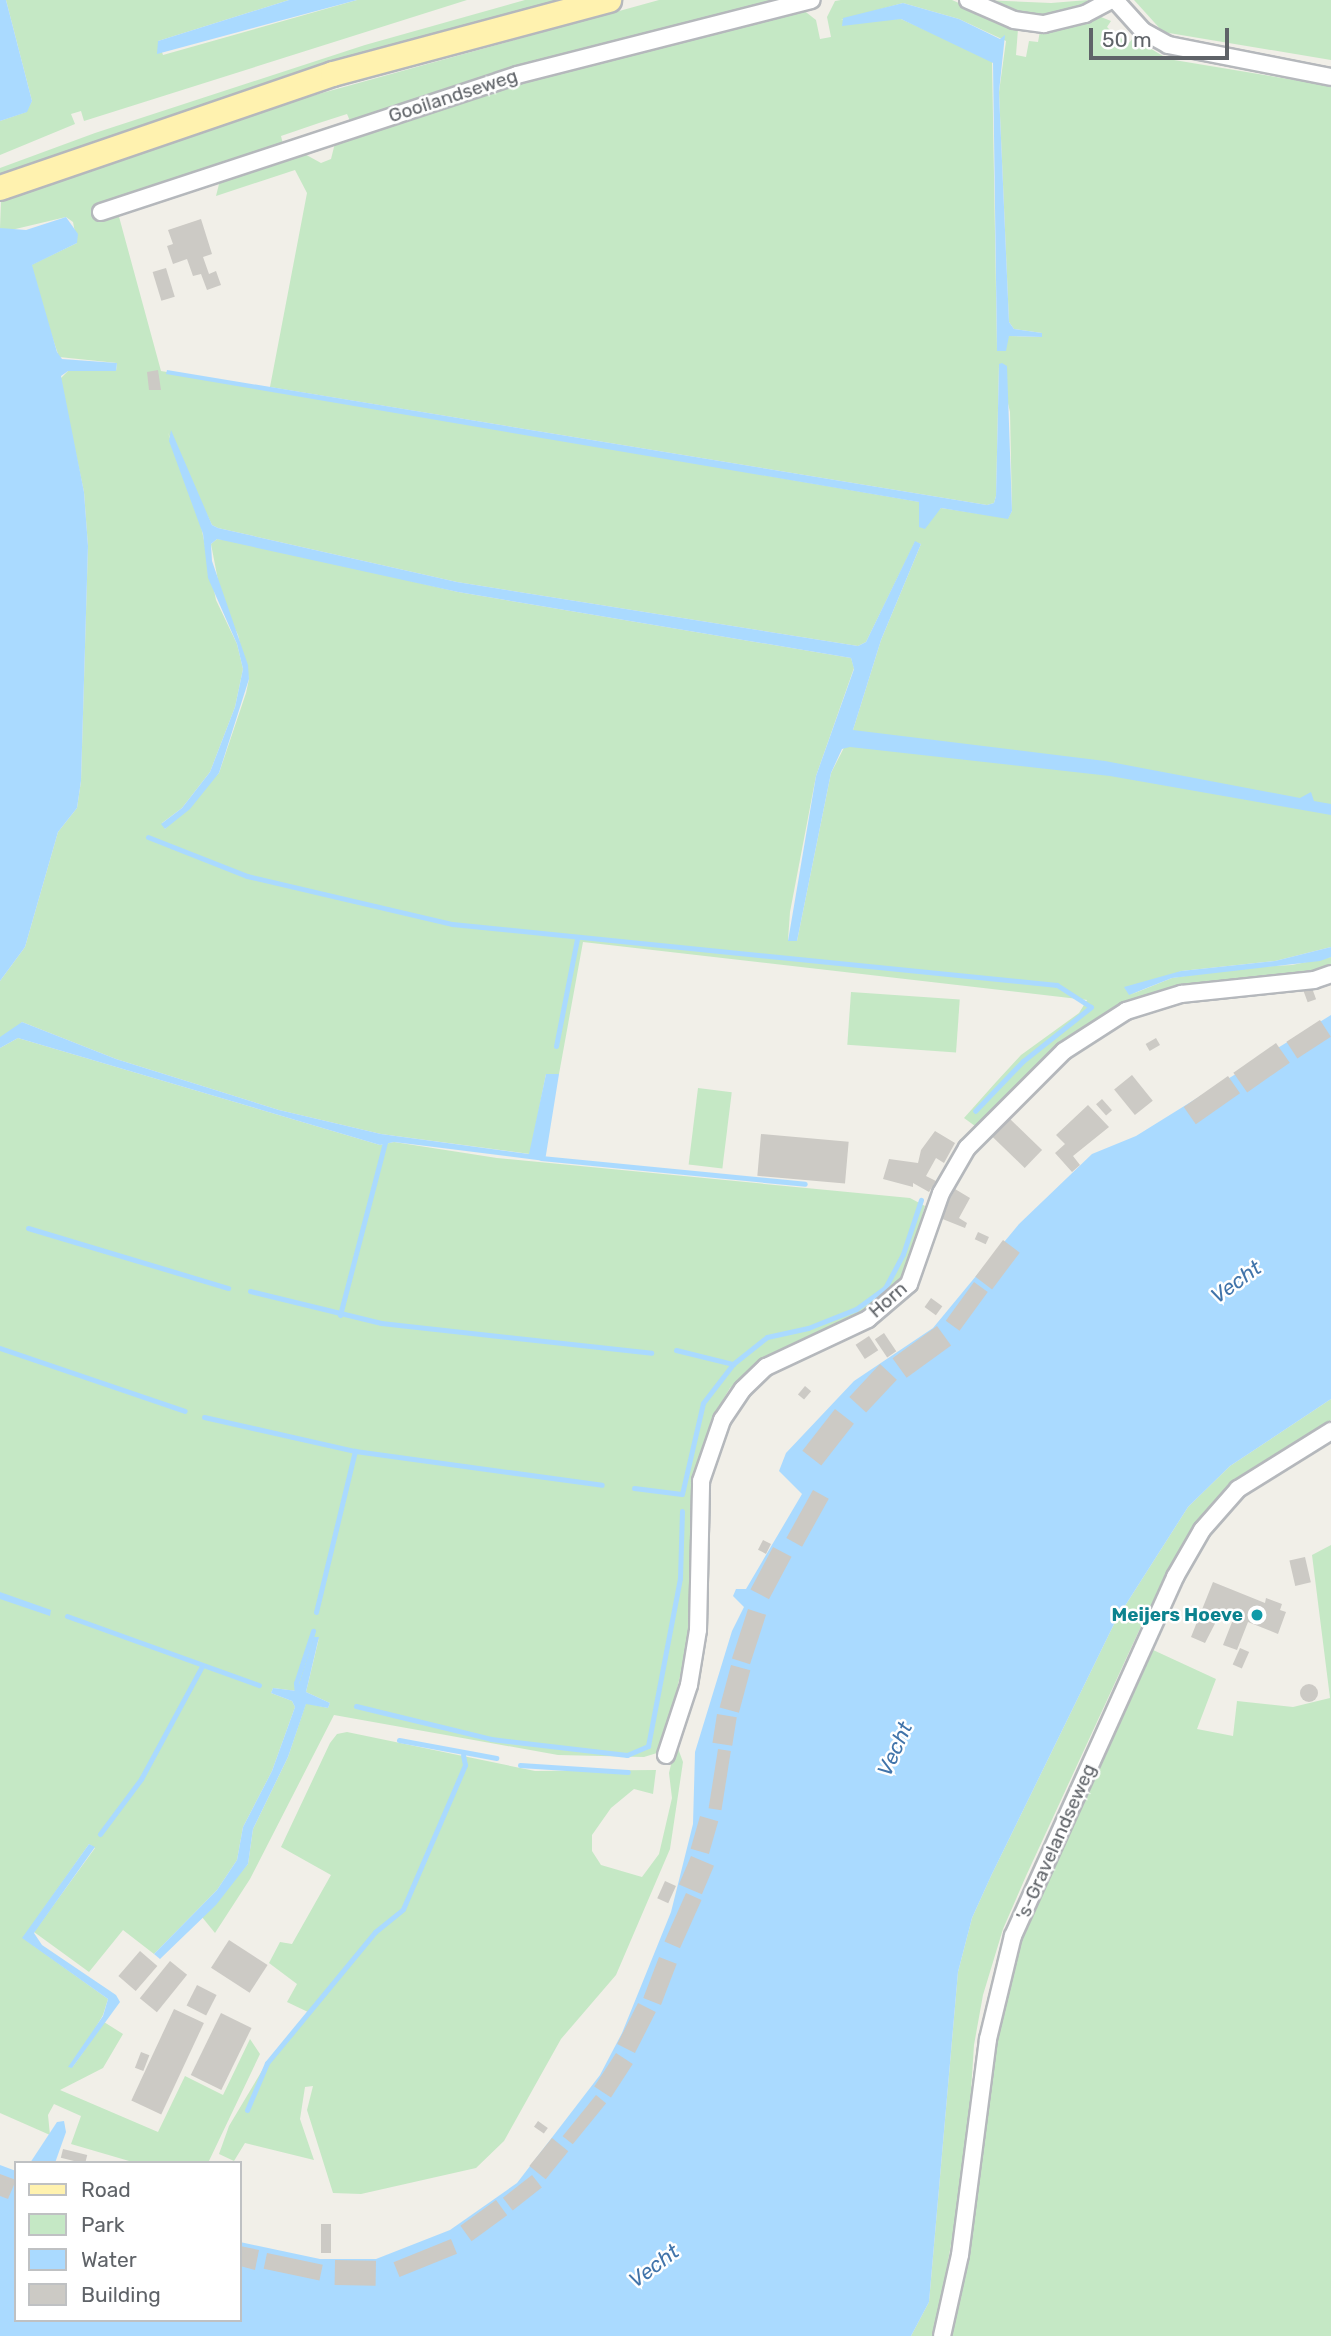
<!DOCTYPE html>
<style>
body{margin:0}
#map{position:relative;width:1331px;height:2336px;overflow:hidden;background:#f1efe8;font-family:Rubik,sans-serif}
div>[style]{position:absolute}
.green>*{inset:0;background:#c5e8c5;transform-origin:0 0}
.water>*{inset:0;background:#aadaff}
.stream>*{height:5px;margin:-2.5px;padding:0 2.5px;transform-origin:2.5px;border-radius:2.5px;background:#aadaff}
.building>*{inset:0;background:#cccac5;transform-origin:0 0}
.round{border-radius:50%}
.roads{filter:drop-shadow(2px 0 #b5b8bc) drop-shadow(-2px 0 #b5b8bc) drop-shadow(0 2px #b5b8bc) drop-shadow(0 -2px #b5b8bc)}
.minor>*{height:16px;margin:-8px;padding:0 8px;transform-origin:8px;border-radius:8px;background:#fff}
.primary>*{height:24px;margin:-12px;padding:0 12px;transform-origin:12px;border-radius:12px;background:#fff2af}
.dots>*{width:19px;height:19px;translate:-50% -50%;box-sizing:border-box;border:4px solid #fff;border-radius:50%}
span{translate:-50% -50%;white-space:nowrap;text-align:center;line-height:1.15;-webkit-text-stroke:5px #fff;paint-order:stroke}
.street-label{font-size:19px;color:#5f6368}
.culture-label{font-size:19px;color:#0d838f;font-weight:700}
.right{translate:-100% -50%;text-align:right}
.water-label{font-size:21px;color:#4174aa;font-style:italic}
.legend{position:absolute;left:14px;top:2161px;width:228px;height:161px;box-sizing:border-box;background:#fff;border:2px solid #bfc1c3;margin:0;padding:9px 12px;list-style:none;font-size:21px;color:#5f6368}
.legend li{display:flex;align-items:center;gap:14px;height:35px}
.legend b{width:35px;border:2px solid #bfc1c3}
.scale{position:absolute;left:1089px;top:28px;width:140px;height:32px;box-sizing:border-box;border:4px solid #5f6368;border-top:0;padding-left:9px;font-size:21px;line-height:24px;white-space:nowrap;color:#5f6368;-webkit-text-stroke:5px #fff;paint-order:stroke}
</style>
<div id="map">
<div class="green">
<div style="clip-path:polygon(6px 0,289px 0,158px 41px,163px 55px,357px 0,467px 0,84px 121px,81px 111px,71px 114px,75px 124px,0 155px,0 121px,26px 112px,32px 101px)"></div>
<div style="clip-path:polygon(525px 0,564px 0,0 175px,0 168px,95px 133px,365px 45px)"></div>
<div style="clip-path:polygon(evenodd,659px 0,778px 0,531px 64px,350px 121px,347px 114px,319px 123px,281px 136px,283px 144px,118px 213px,161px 371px,920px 502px,919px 527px,941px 508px,1008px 518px,1012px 511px,1010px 412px,999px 364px,996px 496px,994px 503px,987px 505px,270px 387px,307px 193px,295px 170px,216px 196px,220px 180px,301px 152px,321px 163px,331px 159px,335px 143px,494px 88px,802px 9px,816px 20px,820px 39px,831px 37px,827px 17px,835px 1px,841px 0,952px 0,1018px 29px,1016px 55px,1026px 57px,1029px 41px,1038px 42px,1040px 31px,1101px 17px,1111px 21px,1107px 27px,1115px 35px,1129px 43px,1133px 38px,1168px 59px,1331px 86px,1331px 947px,1275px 961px,1181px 971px,1130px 995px,1172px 978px,1240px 968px,1292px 965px,1331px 957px,1331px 968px,1220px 981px,1103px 1014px,1053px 1052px,975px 1126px,964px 1118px,997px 1081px,1021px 1055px,1079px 1013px,1087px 1000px,583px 942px,559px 1074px,546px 1074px,530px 1154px,381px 1134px,279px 1110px,116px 1059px,22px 1022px,0 1046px,0 981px,25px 947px,58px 832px,77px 808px,81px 781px,88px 546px,84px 492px,60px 379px,68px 371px,116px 371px,117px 363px,59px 357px,34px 283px,31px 265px,77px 243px,73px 222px,66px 217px,7px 231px,0 228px,1px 201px,304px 98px,659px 0,903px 3px,959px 19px,1006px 41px,999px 92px,1009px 322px,1014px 329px,1042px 333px,1041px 337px,1009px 336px,997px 350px,992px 60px,901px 19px,841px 20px,903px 3px,659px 0,168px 433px,212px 525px,218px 528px,457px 582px,858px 646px,866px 642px,915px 542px,921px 544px,881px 640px,853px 730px,831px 773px,797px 941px,788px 940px,790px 912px,816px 776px,854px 668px,851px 658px,458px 592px,249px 543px,217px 539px,211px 544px,222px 601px,238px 635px,249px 679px,246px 693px,219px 773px,165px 829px,162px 823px,182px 808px,210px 772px,235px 707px,243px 669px,237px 644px,216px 600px,198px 511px,168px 433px)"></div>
<div style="clip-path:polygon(981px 0,1051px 3px,1088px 0,1081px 9px,1050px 17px,1024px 16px)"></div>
<div style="clip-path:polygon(1134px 0,1331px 0,1331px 60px,1163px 32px)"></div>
<div style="left:851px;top:992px;width:109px;height:53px;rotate:4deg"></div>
<div style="clip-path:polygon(18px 1038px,380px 1145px,394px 1142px,497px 1158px,910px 1198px,925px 1206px,906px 1270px,892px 1293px,874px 1308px,764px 1361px,730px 1388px,711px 1420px,697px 1475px,690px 1635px,664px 1743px,657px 1753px,644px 1757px,558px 1755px,334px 1715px,250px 1879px,215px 1933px,202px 1917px,248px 1864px,253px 1829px,288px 1757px,306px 1703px,328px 1708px,330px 1703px,306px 1692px,319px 1638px,297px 1691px,273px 1688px,271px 1693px,292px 1701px,295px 1707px,272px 1771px,243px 1827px,237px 1860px,217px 1890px,154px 1954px,123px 1930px,89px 1972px,34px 1932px,95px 1848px,89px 1844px,23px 1938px,108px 1999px,103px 2015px,72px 2068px,104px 2022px,123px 2034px,103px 2068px,60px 2090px,158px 2132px,185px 2076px,223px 2095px,250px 2039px,260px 2054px,208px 2163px,136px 2163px,71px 2144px,81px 2116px,54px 2104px,48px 2115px,50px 2135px,0 2113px,0 1048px)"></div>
<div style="left:698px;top:1088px;width:34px;height:77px;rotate:7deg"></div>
<div style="clip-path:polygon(1331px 1399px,1331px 1420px,1236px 1479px,1197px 1522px,1143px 1622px,1026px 1876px,1003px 1929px,983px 1995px,974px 2045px,967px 2152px,937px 2325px,934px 2336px,911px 2336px,929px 2302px,958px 1972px,972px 1918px,991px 1876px,1116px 1620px,1188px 1507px,1230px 1466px)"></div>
<div style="clip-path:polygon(1331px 1545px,1331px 2336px,950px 2336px,971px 2235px,1002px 2006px,1017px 1951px,1151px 1649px,1216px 1679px,1197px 1729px,1233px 1736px,1237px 1701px,1293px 1707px,1330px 1698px,1312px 1555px)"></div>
<div style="clip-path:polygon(347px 1732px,535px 1771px,656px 1770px,653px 1794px,634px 1789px,611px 1808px,592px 1835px,592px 1851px,601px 1865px,642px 1877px,659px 1854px,672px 1798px,669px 1773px,676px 1743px,683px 1762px,670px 1849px,616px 1975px,561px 2039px,504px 2141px,476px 2168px,361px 2194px,333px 2193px,307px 2110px,313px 2086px,305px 2087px,300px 2119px,314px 2160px,245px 2143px,234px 2161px,219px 2154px,229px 2126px,263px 2069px,308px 2012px,287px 2002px,297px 1984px,269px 1963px,280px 1942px,292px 1944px,331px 1875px,281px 1847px,330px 1743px,337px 1734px)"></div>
</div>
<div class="water">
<div style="clip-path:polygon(0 0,6px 0,32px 101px,27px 112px,0 121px)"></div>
<div style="clip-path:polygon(289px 0,357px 0,157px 54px,158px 41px)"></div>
<div style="clip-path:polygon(903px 3px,959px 19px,1000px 39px,1005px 35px,999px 92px,1009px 322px,1014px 329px,1042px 333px,1042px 337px,1009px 336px,1006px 351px,997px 351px,993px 63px,901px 19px,842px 26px,843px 18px)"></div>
<div style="clip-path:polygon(66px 217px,78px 234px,77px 243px,32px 265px,57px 352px,62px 359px,117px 363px,116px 371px,68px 371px,61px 376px,84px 492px,88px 546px,81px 781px,77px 808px,58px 832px,25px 947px,0 981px,0 228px,26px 230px)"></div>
<div style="clip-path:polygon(1002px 363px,1007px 366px,1012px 511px,1008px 519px,941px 508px,925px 529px,919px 527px,919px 502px,166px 374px,167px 370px,987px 505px,994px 503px,996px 496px,999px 364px)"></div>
<div style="clip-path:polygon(171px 430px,212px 525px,218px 528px,457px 582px,858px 646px,866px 642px,915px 541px,921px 544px,881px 640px,853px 730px,1105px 761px,1300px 798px,1311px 792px,1314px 801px,1331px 804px,1331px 815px,1110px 776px,850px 747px,842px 749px,831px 773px,797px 941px,788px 941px,816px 776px,854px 669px,851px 658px,458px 592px,217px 539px,211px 544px,212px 561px,248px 665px,249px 679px,219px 773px,190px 809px,165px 829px,161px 824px,182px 808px,210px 772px,235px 707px,243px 669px,237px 644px,208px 578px,203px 534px,169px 441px)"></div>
<div style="clip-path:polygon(1331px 947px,1331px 957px,1320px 961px,1172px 978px,1129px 995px,1124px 987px,1181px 971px,1275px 961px)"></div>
<div style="clip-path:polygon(1331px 1015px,1331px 1399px,1230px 1466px,1188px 1507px,1116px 1620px,991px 1876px,972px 1918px,958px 1972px,929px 2302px,911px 2336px,0 2336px,0 2165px,16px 2171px,16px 2320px,240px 2320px,240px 2242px,320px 2259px,376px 2259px,450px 2230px,517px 2183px,600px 2075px,622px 2033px,671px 1912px,693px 1824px,695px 1752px,732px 1631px,744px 1607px,733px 1596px,736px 1589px,746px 1589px,802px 1494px,779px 1471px,786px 1453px,854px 1381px,933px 1328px,1019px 1224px,1092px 1154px,1136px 1136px)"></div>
<div style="clip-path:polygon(22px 1022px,116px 1059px,279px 1110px,381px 1134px,529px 1154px,546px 1074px,559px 1074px,545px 1161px,394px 1142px,380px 1145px,18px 1038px,0 1048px,0 1037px)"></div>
<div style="clip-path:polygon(0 1592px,51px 1610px,50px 1616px,0 1599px)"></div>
<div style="clip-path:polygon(314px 1637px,319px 1637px,306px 1692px,330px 1703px,328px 1708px,306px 1704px,288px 1757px,253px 1829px,248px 1864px,216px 1905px,160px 1959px,154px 1954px,217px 1890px,237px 1860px,243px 1827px,272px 1771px,295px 1707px,292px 1701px,271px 1693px,273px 1688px,297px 1691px)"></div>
<div style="clip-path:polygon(89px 1844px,95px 1847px,34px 1933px,42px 1945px,116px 1995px,120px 2002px,72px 2068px,68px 2067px,103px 2016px,108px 1999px,22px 1938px)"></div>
<div style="clip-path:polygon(64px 2121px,66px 2132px,55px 2163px,30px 2163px,57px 2122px)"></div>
</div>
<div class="stream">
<div style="left:148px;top:837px;width:106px;rotate:21.5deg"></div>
<div style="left:247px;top:876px;width:211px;rotate:13.2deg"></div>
<div style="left:452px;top:924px;width:608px;rotate:5.76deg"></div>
<div style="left:1057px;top:985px;width:40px;rotate:32.9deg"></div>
<div style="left:1091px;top:1007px;width:87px;rotate:141.5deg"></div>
<div style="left:1023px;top:1061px;width:69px;rotate:133.8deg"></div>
<div style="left:556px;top:1046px;width:109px;rotate:-78.9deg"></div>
<div style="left:541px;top:1158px;width:265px;rotate:5.6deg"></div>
<div style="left:28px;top:1228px;width:209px;rotate:16.7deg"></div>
<div style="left:250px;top:1291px;width:135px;rotate:13.7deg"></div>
<div style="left:381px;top:1323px;width:272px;rotate:6.3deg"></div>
<div style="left:340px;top:1315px;width:182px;rotate:-75.4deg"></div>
<div style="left:0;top:1348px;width:195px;rotate:18.8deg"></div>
<div style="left:676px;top:1350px;width:59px;rotate:13.8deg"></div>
<div style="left:204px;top:1417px;width:155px;rotate:12.7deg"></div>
<div style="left:355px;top:1451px;width:249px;rotate:7.8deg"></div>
<div style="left:634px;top:1488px;width:48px;rotate:7.1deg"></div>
<div style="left:682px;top:1494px;width:93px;rotate:-77deg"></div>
<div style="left:703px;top:1403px;width:49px;rotate:-52.4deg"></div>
<div style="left:733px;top:1364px;width:43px;rotate:-38.5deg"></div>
<div style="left:767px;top:1337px;width:42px;rotate:-12.4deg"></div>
<div style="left:808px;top:1328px;width:52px;rotate:-21.6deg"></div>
<div style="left:856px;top:1309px;width:36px;rotate:-36deg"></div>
<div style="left:885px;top:1288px;width:38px;rotate:-62deg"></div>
<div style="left:903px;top:1254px;width:57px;rotate:-71.6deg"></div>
<div style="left:316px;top:1612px;width:166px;rotate:-76.4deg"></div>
<div style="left:67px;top:1616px;width:204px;rotate:19.8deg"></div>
<div style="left:297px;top:1695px;width:12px;rotate:-95deg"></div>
<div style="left:296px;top:1683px;width:55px;rotate:-71.9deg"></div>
<div style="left:356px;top:1706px;width:139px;rotate:13.7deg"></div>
<div style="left:491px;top:1739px;width:137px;rotate:6.7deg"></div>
<div style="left:627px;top:1755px;width:23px;rotate:-23deg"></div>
<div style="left:648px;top:1746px;width:171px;rotate:-79.2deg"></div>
<div style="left:680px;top:1578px;width:67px;rotate:-88.3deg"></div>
<div style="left:399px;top:1740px;width:99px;rotate:10.5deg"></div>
<div style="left:520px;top:1765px;width:108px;rotate:3.7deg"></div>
<div style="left:100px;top:1834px;width:69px;rotate:-53.3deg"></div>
<div style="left:141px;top:1779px;width:128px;rotate:-61.6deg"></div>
<div style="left:247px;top:2110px;width:51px;rotate:-66.9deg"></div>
<div style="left:267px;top:2063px;width:170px;rotate:-50.5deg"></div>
<div style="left:375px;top:1932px;width:36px;rotate:-39deg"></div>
<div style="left:403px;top:1909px;width:157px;rotate:-66.7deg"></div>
<div style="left:465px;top:1765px;width:10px;rotate:-101deg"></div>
</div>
<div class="building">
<div style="clip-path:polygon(201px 219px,212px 254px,203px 257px,209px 274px,216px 271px,221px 285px,207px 290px,201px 274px,193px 276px,187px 259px,173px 264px,167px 246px,173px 244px,168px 230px)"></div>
<div style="left:166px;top:268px;width:30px;height:14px;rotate:73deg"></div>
<div style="clip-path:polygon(158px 370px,161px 390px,149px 390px,147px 372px)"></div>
<div style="left:1312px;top:988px;width:12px;height:9px;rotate:70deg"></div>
<div style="left:1320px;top:1020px;width:20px;height:40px;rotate:57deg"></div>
<div style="left:1156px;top:1038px;width:8px;height:12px;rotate:60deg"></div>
<div style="left:1276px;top:1043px;width:24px;height:52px;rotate:55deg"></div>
<div style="left:1132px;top:1075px;width:33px;height:23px;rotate:51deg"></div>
<div style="left:1228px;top:1076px;width:21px;height:54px;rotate:55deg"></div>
<div style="left:1102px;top:1099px;width:15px;height:8px;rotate:48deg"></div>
<div style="clip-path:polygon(1088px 1105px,1109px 1127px,1073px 1156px,1080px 1165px,1072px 1172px,1055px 1153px,1065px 1144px,1056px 1135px)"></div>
<div style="left:1009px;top:1118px;width:46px;height:25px;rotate:44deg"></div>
<div style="clip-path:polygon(935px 1131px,955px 1143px,944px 1163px,936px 1158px,926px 1176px,936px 1181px,929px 1192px,913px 1183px,913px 1187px,883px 1179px,889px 1159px,918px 1163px,921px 1150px)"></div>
<div style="left:761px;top:1134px;width:88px;height:42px;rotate:5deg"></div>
<div style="clip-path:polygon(955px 1189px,970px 1198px,959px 1218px,967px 1223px,965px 1228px,940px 1218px)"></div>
<div style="left:978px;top:1232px;width:12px;height:8px;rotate:24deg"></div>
<div style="left:1003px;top:1240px;width:21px;height:46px;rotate:37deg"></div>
<div style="left:974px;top:1282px;width:17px;height:48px;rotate:36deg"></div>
<div style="left:931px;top:1298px;width:14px;height:11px;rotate:36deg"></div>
<div style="left:937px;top:1326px;width:24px;height:55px;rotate:54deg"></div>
<div style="left:884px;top:1333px;width:22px;height:11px;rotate:56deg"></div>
<div style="left:869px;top:1336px;width:17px;height:16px;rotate:57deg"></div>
<div style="left:880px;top:1364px;width:23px;height:45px;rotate:43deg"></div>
<div style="left:805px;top:1386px;width:8px;height:11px;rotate:40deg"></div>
<div style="left:835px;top:1409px;width:24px;height:53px;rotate:38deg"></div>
<div style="left:813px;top:1490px;width:18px;height:55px;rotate:29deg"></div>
<div style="left:763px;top:1540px;width:9px;height:11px;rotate:27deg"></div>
<div style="left:773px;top:1547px;width:21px;height:48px;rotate:28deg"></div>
<div style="left:1305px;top:1557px;width:26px;height:16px;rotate:77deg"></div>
<div style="clip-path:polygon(1213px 1582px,1265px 1603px,1266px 1598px,1282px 1604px,1280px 1610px,1286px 1612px,1278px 1634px,1248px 1622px,1237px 1650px,1223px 1645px,1234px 1617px,1221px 1612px,1205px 1643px,1191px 1637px)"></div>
<div style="left:748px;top:1609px;width:19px;height:52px;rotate:18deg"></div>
<div style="left:1240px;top:1648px;width:10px;height:18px;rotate:24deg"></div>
<div style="left:731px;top:1665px;width:20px;height:44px;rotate:15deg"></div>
<div class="round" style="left:1300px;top:1684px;width:18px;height:18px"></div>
<div style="left:717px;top:1714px;width:20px;height:29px;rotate:9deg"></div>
<div style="left:718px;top:1749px;width:13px;height:60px;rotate:9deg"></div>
<div style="left:700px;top:1816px;width:19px;height:34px;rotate:16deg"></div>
<div style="left:691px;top:1856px;width:25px;height:31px;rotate:23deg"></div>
<div style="left:665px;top:1881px;width:12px;height:19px;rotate:24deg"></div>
<div style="left:686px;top:1893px;width:17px;height:53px;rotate:24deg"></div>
<div style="left:229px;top:1940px;width:46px;height:33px;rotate:33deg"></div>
<div style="left:140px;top:1951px;width:23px;height:33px;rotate:41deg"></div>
<div style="left:659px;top:1957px;width:19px;height:44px;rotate:21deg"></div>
<div style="left:170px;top:1961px;width:22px;height:48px;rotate:39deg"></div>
<div style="left:197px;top:1985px;width:22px;height:23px;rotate:27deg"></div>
<div style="left:638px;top:2003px;width:20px;height:46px;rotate:27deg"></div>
<div style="left:174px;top:2009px;width:33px;height:101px;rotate:25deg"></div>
<div style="left:221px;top:2013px;width:34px;height:69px;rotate:26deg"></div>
<div style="left:141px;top:2052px;width:9px;height:17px;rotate:21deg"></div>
<div style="left:616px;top:2053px;width:20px;height:40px;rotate:33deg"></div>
<div style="left:596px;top:2095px;width:13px;height:53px;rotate:39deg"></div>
<div style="left:538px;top:2121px;width:12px;height:7px;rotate:35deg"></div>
<div style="left:552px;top:2138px;width:21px;height:36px;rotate:39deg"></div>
<div style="left:63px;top:2149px;width:25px;height:9px;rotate:14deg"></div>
<div style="clip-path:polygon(0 2174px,16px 2180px,8px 2199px,0 2196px)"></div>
<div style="left:532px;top:2175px;width:16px;height:37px;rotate:52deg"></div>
<div style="left:496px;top:2200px;width:19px;height:44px;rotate:54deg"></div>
<div style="left:321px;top:2224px;width:10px;height:29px"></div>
<div style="left:451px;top:2239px;width:16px;height:62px;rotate:68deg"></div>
<div style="clip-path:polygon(240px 2246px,259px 2250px,255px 2270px,240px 2266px)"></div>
<div style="left:267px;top:2253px;width:57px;height:16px;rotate:12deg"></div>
<div style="left:335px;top:2260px;width:41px;height:25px;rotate:1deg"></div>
</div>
<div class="roads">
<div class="minor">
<div style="left:968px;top:0;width:50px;rotate:23.5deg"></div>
<div style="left:1014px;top:20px;width:30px;rotate:8deg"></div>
<div style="left:1044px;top:24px;width:42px;rotate:-13.7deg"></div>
<div style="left:1085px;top:14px;width:30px;rotate:-28deg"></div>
<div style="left:1115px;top:0;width:42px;rotate:47.9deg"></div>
<div style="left:1143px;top:31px;width:29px;rotate:29deg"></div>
<div style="left:1168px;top:45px;width:166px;rotate:11.1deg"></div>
<div style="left:101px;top:212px;width:438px;rotate:-18.2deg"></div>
<div style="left:517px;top:75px;width:304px;rotate:-14.3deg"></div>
<div style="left:666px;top:1755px;width:74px;rotate:-71.8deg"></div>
<div style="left:689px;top:1685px;width:56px;rotate:-80.7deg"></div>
<div style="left:698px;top:1630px;width:149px;rotate:-88.8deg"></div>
<div style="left:701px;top:1481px;width:65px;rotate:-71deg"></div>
<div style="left:722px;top:1420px;width:37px;rotate:-56deg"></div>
<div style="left:743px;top:1389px;width:32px;rotate:-44deg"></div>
<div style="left:766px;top:1367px;width:113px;rotate:-25.2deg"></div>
<div style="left:868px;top:1319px;width:54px;rotate:-40.5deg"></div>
<div style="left:909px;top:1284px;width:96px;rotate:-70.6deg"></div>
<div style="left:941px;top:1193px;width:52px;rotate:-60deg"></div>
<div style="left:967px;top:1148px;width:137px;rotate:-45deg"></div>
<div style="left:1064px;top:1051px;width:74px;rotate:-32.8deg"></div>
<div style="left:1126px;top:1011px;width:58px;rotate:-17.2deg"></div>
<div style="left:1181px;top:994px;width:134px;rotate:-6deg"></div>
<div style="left:1314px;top:980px;width:18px;rotate:-19deg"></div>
<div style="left:942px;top:2336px;width:83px;rotate:-77.5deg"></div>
<div style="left:960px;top:2255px;width:218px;rotate:-82.6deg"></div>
<div style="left:988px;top:2039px;width:106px;rotate:-76.4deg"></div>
<div style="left:1013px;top:1936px;width:394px;rotate:-65.7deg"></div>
<div style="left:1175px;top:1577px;width:54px;rotate:-60.1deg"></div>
<div style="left:1202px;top:1530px;width:55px;rotate:-48.7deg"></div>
<div style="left:1238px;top:1489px;width:110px;rotate:-31.9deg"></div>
</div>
<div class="primary">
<div style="left:0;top:188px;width:352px;rotate:-18.9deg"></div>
<div style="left:333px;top:74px;width:286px;rotate:-15deg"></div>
</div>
</div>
<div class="dots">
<div style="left:1257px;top:1615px;background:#0f9aa8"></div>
</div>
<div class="street-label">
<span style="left:453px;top:96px;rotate:-18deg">Gooilandseweg</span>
<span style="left:888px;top:1300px;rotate:-41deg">Horn</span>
<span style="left:1056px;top:1842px;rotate:-66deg">'s-Gravelandseweg</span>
</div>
<div class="culture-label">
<span class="right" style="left:1243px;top:1615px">Meijers Hoeve</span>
</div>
<div class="water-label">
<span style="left:1236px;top:1282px;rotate:-36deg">Vecht</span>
<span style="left:895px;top:1749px;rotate:-66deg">Vecht</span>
<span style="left:654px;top:2266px;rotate:-37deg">Vecht</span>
</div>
<ul class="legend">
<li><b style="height:9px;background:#fff2af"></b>Road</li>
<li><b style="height:19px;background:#c5e8c5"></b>Park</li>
<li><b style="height:19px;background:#aadaff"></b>Water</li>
<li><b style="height:19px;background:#cccac5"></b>Building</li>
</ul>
<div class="scale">50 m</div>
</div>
